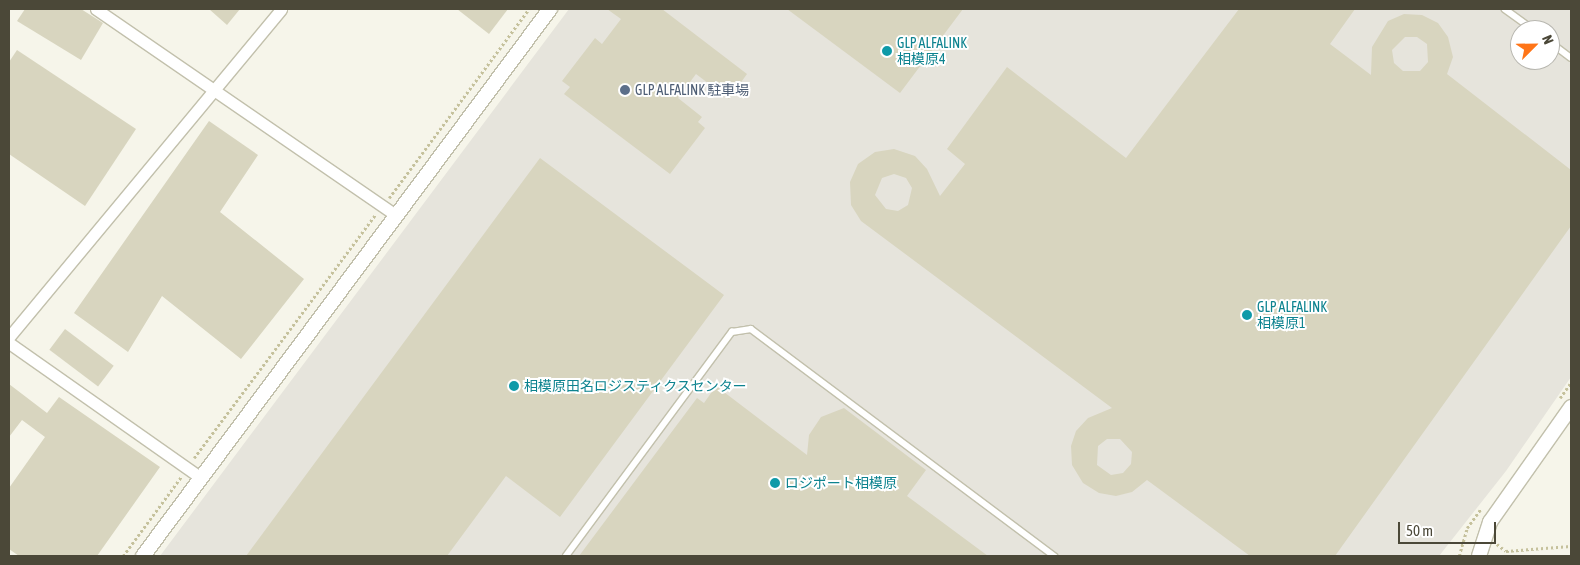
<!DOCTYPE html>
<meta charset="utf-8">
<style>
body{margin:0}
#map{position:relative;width:1580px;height:565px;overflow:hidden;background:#f6f5ea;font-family:"Asap Condensed","Noto Sans JP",sans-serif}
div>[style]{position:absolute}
.industrial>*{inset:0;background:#e6e4dc}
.building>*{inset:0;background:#d8d5bf;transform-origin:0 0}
.path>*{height:2.5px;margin-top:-1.25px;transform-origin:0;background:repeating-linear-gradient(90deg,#c5c19c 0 2.5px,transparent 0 5px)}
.roads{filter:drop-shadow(1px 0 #c2c0ac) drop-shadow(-1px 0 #c2c0ac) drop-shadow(0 1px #c2c0ac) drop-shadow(0 -1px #c2c0ac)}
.service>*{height:5.5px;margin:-2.75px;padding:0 2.75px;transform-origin:2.75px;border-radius:2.75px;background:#fff}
.minor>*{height:11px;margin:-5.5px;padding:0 5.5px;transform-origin:5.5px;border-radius:5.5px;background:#fff}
.tertiary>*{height:14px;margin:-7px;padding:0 7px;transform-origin:7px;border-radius:7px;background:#fff}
.dots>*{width:14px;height:14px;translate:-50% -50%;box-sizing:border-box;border:2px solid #fff;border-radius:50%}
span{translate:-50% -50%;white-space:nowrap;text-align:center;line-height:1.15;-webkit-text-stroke:4px #fff;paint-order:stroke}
.culture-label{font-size:14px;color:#0d838f}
.left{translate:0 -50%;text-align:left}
.service-label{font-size:14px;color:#4e5e75}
.frame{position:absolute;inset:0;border:10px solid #4b4838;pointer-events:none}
.north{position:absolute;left:1510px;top:20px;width:50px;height:50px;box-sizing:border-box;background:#fff;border:1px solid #b7b6af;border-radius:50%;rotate:67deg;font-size:14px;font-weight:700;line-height:20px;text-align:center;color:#4b4838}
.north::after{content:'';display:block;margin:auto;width:18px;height:22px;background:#ff7518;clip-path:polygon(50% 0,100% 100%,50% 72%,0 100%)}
.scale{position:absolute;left:1398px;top:522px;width:98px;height:22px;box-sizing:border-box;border:2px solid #4b4838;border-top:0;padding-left:6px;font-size:15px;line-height:18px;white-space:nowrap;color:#4b4838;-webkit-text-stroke:4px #fff;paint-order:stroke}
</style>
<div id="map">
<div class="industrial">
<div style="clip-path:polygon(evenodd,569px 9px,1571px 9px,1571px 377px,1506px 471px,1439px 556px,160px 556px,569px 9px,1520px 30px,1550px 30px,1550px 60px,1520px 60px,1520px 30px)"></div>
</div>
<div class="building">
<div style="clip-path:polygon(25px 9px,81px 9px,103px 23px,81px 60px,17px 21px)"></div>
<div style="clip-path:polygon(209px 9px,240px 9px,227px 25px)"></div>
<div style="clip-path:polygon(457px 9px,508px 9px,489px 34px)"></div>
<div style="clip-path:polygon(607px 9px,662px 9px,747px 74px,729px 99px,696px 74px,678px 98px,702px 117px,698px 122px,705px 128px,670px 174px,564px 94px,570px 87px,562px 81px,595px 38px,602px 44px,621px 19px)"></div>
<div style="clip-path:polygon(787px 9px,963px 9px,900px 93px)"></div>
<div style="clip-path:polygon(evenodd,1239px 9px,1355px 9px,1330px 44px,1371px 75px,1372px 47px,1388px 21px,1404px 14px,1422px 15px,1438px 23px,1448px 37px,1453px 57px,1447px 74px,1571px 170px,1571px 226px,1335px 556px,1250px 556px,1147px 480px,1132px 492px,1116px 496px,1099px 493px,1083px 483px,1072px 465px,1071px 446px,1076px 431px,1088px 418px,1112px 408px,861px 221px,851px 205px,850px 182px,858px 164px,875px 152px,894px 149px,915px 156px,927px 169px,940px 196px,965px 164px,947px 149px,1007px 67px,1126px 158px,1239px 9px,1405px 37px,1417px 37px,1427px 44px,1428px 62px,1420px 71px,1403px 71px,1394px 63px,1392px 50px,1405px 37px,1239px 9px,894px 174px,906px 178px,912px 188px,908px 205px,898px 211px,886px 209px,875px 195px,882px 178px,894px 174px,1239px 9px,1107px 439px,1120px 439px,1132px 452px,1131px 464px,1123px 473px,1111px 475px,1097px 465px,1098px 446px,1107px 439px)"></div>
<div style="clip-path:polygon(17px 50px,136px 129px,85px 206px,9px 154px,9px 62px)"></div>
<div style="clip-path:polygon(209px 121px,258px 155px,220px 212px,304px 279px,241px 359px,162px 296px,128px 352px,74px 313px)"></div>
<div style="clip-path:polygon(540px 158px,724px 295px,560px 517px,506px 476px,447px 556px,246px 556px)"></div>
<div style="left:65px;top:329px;width:61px;height:26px;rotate:37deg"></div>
<div style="clip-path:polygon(9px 384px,47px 413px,59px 397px,160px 467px,97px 556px,19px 556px,9px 549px,9px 488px,45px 437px,22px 420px,9px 437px)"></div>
<div style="clip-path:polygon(716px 386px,807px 455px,809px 435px,821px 417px,844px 408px,926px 470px,907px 496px,988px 556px,579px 556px,697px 398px,704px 403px)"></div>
</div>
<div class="path">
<div style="left:389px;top:198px;width:235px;rotate:-53.5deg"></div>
<div style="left:1560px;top:398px;width:19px;rotate:-55deg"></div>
<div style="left:194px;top:458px;width:304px;rotate:-53.3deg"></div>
<div style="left:1497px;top:544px;width:11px;rotate:38deg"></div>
<div style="left:1506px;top:551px;width:65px;rotate:-4.4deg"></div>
<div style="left:123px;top:556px;width:98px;rotate:-53.7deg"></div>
<div style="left:1459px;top:556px;width:29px;rotate:-74deg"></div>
<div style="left:1467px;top:528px;width:24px;rotate:-54deg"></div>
</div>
<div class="roads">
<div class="service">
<div style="left:1505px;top:9px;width:36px;rotate:36deg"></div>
<div style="left:1550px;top:42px;width:26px;rotate:37deg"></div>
<div style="left:566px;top:556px;width:279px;rotate:-53.5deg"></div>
<div style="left:732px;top:332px;width:19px;rotate:-9deg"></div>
<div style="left:751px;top:329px;width:379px;rotate:36.8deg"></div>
</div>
<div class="minor">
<div style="left:96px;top:9px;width:364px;rotate:34.5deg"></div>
<div style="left:9px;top:337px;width:426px;rotate:-50.3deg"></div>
<div style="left:9px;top:343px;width:235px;rotate:35.1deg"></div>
</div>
<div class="tertiary">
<div style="left:143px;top:556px;width:682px;rotate:-53.35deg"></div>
<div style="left:1479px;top:556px;width:36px;rotate:-72deg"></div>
<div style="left:1490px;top:522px;width:141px;rotate:-54.8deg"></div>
</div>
</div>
<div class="dots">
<div style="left:887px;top:51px;background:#0f9aa8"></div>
<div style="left:625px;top:90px;background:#5c6f8a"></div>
<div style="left:1247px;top:315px;background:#0f9aa8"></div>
<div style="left:514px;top:386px;background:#0f9aa8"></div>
<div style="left:775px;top:483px;background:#0f9aa8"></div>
</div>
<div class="culture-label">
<span class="left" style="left:897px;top:51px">GLP ALFALINK<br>相模原4</span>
<span class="left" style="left:1257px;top:315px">GLP ALFALINK<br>相模原1</span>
<span class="left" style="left:524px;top:386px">相模原田名ロジスティクスセンター</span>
<span class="left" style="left:785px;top:483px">ロジポート相模原</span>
</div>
<div class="service-label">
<span class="left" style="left:635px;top:90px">GLP ALFALINK 駐車場</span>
</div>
<div class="frame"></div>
<div class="north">N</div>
<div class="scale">50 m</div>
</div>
